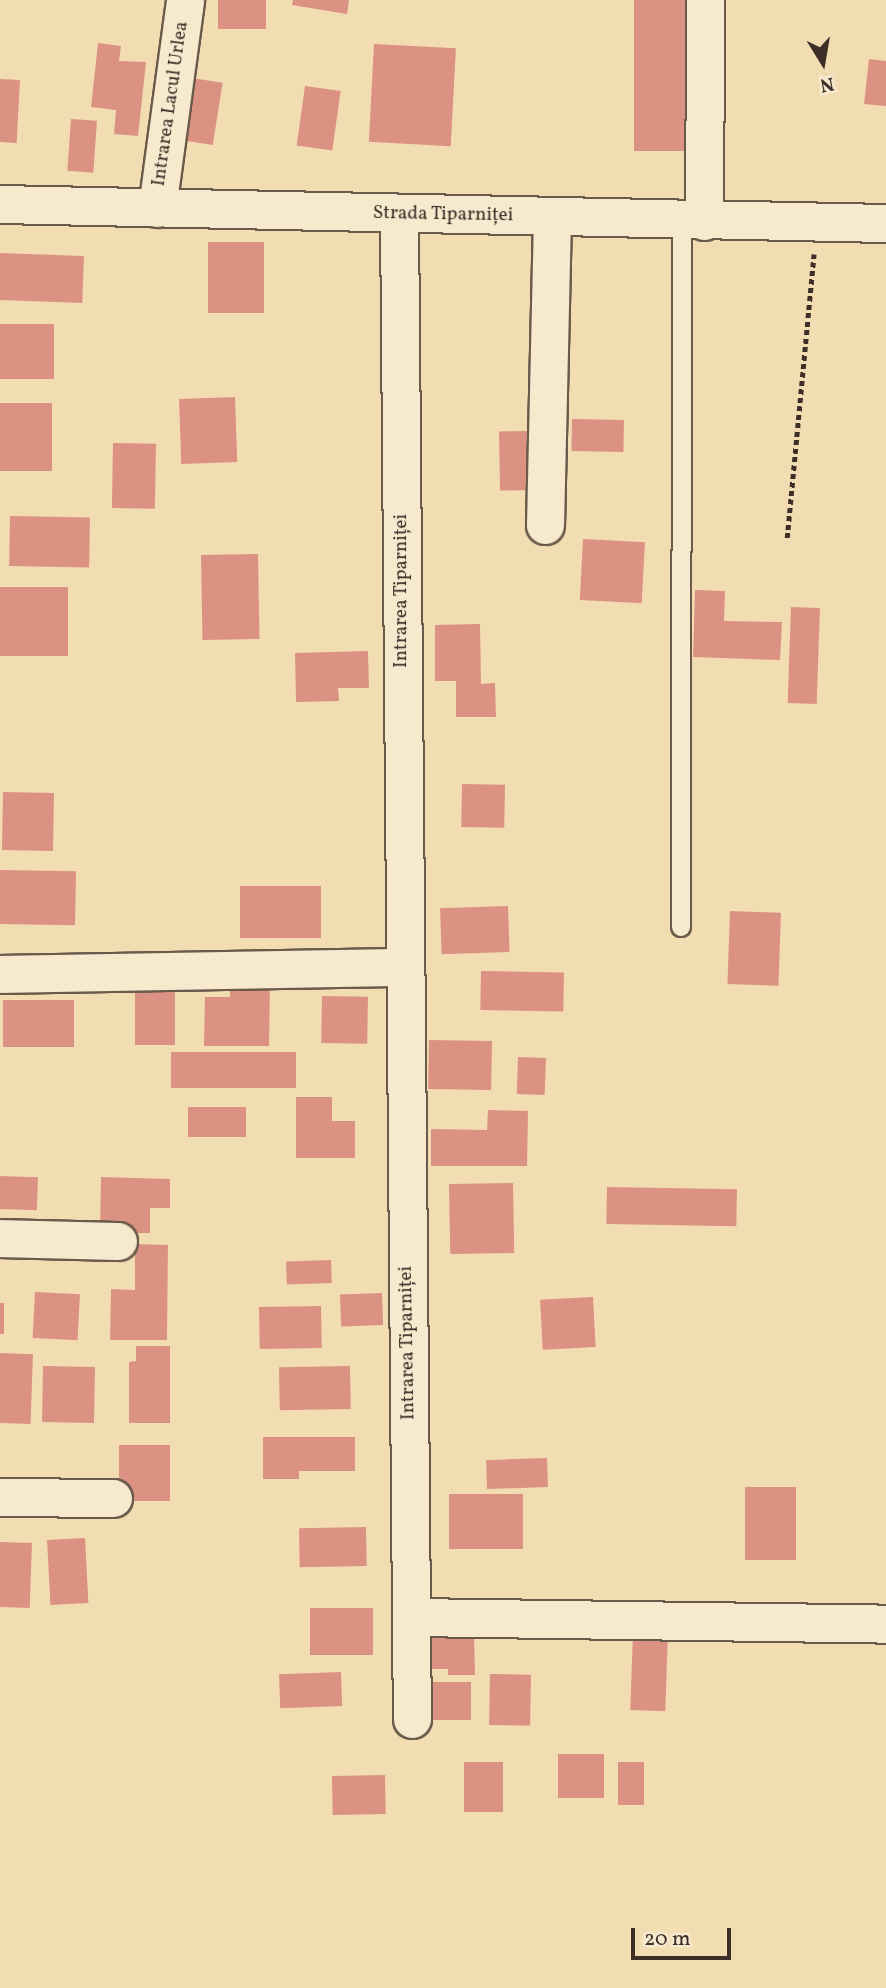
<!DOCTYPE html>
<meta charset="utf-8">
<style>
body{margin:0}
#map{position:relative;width:886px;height:1988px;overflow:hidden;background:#f2ddb3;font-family:Vollkorn,serif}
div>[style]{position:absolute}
.building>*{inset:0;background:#dc9283;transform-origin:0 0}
.path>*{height:4.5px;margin-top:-2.25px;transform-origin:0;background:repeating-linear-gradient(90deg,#3d2f28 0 5px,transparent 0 8.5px)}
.roads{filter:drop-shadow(2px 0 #6a5a4b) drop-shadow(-2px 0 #6a5a4b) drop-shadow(0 2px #6a5a4b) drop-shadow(0 -2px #6a5a4b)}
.lane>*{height:18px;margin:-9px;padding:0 9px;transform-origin:9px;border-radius:9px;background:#f7e9ce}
.street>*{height:37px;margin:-18.5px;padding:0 18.5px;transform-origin:18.5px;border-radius:18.5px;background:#f7e9ce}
span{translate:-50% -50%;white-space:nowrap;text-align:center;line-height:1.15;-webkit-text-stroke:7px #f7e9ce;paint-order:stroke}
.street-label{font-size:19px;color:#3d2f28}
.north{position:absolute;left:788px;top:28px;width:70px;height:70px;-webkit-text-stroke:5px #f7e9ce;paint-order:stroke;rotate:169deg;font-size:19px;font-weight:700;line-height:28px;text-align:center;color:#3d2f28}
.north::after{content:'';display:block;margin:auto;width:24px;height:32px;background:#3d2f28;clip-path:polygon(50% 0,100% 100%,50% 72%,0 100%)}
.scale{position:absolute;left:631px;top:1928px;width:100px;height:32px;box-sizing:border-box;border:4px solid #3d2f28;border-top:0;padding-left:9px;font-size:21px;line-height:24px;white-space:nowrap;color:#3d2f28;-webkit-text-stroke:5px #f7e9ce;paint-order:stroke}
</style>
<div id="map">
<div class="building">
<div style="left:218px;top:0;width:48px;height:29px"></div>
<div style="clip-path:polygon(293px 0,349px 0,347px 14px,292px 5px)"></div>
<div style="left:634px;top:0;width:53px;height:151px"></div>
<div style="clip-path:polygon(98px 43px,121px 46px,119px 61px,146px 62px,138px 136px,114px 134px,116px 110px,91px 107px)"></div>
<div style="left:374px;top:44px;width:82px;height:98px;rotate:3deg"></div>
<div style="clip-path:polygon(869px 59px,886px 61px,886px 106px,864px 104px)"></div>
<div style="left:192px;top:78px;width:31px;height:63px;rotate:9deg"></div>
<div style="left:0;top:79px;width:20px;height:63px;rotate:3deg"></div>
<div style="left:305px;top:86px;width:36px;height:60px;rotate:8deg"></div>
<div style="left:71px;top:119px;width:26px;height:52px;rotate:4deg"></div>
<div style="left:208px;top:242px;width:56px;height:71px"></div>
<div style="left:0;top:253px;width:84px;height:47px;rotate:2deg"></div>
<div style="left:0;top:324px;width:54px;height:55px"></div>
<div style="left:235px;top:397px;width:65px;height:56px;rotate:88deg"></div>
<div style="left:0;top:403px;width:52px;height:68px"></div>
<div style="left:572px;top:419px;width:52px;height:32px;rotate:1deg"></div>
<div style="left:529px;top:431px;width:59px;height:30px;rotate:89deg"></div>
<div style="left:113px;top:443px;width:43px;height:65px;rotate:1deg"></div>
<div style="left:10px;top:516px;width:80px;height:50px;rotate:1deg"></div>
<div style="left:583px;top:539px;width:62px;height:61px;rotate:3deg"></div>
<div style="left:258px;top:554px;width:85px;height:57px;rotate:89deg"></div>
<div style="left:0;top:587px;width:68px;height:69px"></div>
<div style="clip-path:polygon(695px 590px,725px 591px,724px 621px,782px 622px,780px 660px,693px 657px)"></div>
<div style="left:791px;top:607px;width:29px;height:96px;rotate:2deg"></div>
<div style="clip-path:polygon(480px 624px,481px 684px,495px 683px,496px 717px,456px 717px,456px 681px,435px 681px,435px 625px)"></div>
<div style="clip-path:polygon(368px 651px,369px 688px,338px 688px,339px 701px,296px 702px,295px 653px)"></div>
<div style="left:462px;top:784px;width:43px;height:43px;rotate:1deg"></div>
<div style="left:3px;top:792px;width:51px;height:58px;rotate:1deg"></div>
<div style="left:0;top:870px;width:76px;height:54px;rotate:1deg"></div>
<div style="left:321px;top:886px;width:52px;height:81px;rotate:90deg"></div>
<div style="left:508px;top:906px;width:46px;height:68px;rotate:88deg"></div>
<div style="left:730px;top:911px;width:51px;height:73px;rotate:2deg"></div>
<div style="left:481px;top:971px;width:83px;height:39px;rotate:1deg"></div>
<div style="clip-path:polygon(230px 982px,270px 982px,269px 1046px,204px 1046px,205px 997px,230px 997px)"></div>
<div style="left:175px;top:986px;width:59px;height:40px;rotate:90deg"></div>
<div style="left:322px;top:996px;width:46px;height:47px;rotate:1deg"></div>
<div style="left:3px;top:1000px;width:71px;height:47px"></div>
<div style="left:429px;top:1040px;width:63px;height:49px;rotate:1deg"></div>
<div style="left:171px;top:1052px;width:125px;height:36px"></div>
<div style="left:518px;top:1057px;width:28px;height:37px;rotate:2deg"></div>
<div style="clip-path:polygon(296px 1097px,332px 1097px,332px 1121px,355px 1121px,355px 1158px,296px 1158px)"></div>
<div style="left:246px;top:1107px;width:30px;height:58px;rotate:90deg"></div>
<div style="clip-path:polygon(488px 1110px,528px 1111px,527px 1166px,431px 1166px,431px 1129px,487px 1130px)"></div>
<div style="left:0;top:1176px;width:38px;height:33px;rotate:2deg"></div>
<div style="clip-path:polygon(101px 1177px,170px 1179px,170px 1208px,150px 1208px,150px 1233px,100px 1233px)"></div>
<div style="left:513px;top:1183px;width:70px;height:64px;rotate:89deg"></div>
<div style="left:607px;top:1187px;width:130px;height:37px;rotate:1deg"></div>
<div style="clip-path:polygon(135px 1244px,168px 1245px,167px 1340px,110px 1340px,111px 1289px,135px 1290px)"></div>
<div style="left:331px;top:1260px;width:23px;height:45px;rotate:88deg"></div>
<div style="left:35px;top:1292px;width:45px;height:46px;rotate:3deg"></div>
<div style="left:382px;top:1293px;width:32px;height:42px;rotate:88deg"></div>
<div style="left:593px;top:1297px;width:50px;height:53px;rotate:87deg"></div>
<div style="left:0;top:1303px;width:4px;height:31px"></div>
<div style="left:321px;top:1306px;width:42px;height:62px;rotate:89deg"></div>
<div style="clip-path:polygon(136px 1346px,170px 1346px,170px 1423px,129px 1423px,129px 1362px,136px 1361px)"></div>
<div style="left:0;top:1353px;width:33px;height:70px;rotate:2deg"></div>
<div style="left:43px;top:1366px;width:52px;height:56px;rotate:1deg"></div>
<div style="left:350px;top:1366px;width:43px;height:71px;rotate:89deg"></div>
<div style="clip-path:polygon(263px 1437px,355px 1437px,355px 1471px,299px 1471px,299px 1479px,263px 1479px)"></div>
<div style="left:119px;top:1445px;width:51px;height:56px"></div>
<div style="left:547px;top:1458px;width:29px;height:61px;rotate:88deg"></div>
<div style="left:745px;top:1487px;width:51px;height:73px"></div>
<div style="left:449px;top:1494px;width:74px;height:55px"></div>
<div style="left:366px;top:1527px;width:39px;height:67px;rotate:89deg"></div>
<div style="left:85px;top:1538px;width:65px;height:38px;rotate:87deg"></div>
<div style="left:0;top:1542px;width:32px;height:65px;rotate:2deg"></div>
<div style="left:310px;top:1608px;width:63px;height:47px"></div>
<div style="left:633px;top:1632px;width:35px;height:78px;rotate:2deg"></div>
<div style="clip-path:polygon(474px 1634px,475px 1675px,448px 1675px,448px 1669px,428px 1669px,428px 1635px)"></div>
<div style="left:341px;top:1672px;width:34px;height:62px;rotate:88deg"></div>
<div style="left:490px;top:1674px;width:41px;height:51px;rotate:1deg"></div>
<div style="left:421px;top:1682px;width:50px;height:38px"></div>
<div style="left:558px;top:1754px;width:46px;height:44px"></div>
<div style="left:464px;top:1762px;width:39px;height:50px"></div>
<div style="left:618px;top:1762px;width:26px;height:43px"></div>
<div style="left:385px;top:1775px;width:39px;height:53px;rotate:89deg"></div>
</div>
<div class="path">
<div style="left:787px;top:538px;width:285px;rotate:-84.6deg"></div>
</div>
<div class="roads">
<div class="lane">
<div style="left:681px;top:927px;width:707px;rotate:-89.92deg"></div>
</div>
<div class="street">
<div style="left:0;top:204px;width:886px;rotate:1.23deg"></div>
<div style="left:157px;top:208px;width:210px;rotate:-82.3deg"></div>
<div style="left:399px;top:214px;width:1505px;rotate:89.51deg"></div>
<div style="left:704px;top:221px;width:221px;rotate:-89.7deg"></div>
<div style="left:545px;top:525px;width:308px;rotate:-88.7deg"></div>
<div style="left:0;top:974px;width:405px;rotate:-1deg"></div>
<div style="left:0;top:1238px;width:118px;rotate:1.5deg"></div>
<div style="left:0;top:1497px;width:113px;rotate:0.5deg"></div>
<div style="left:411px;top:1617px;width:475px;rotate:0.8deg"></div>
</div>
</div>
<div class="street-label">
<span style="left:171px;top:104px;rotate:-82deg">Intrarea Lacul Urlea</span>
<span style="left:443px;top:215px;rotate:1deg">Strada Tiparniței</span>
<span style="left:402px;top:591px;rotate:-90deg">Intrarea Tiparniței</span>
<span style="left:408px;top:1343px;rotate:-91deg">Intrarea Tiparniței</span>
</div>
<div class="north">N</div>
<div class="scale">20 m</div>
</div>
